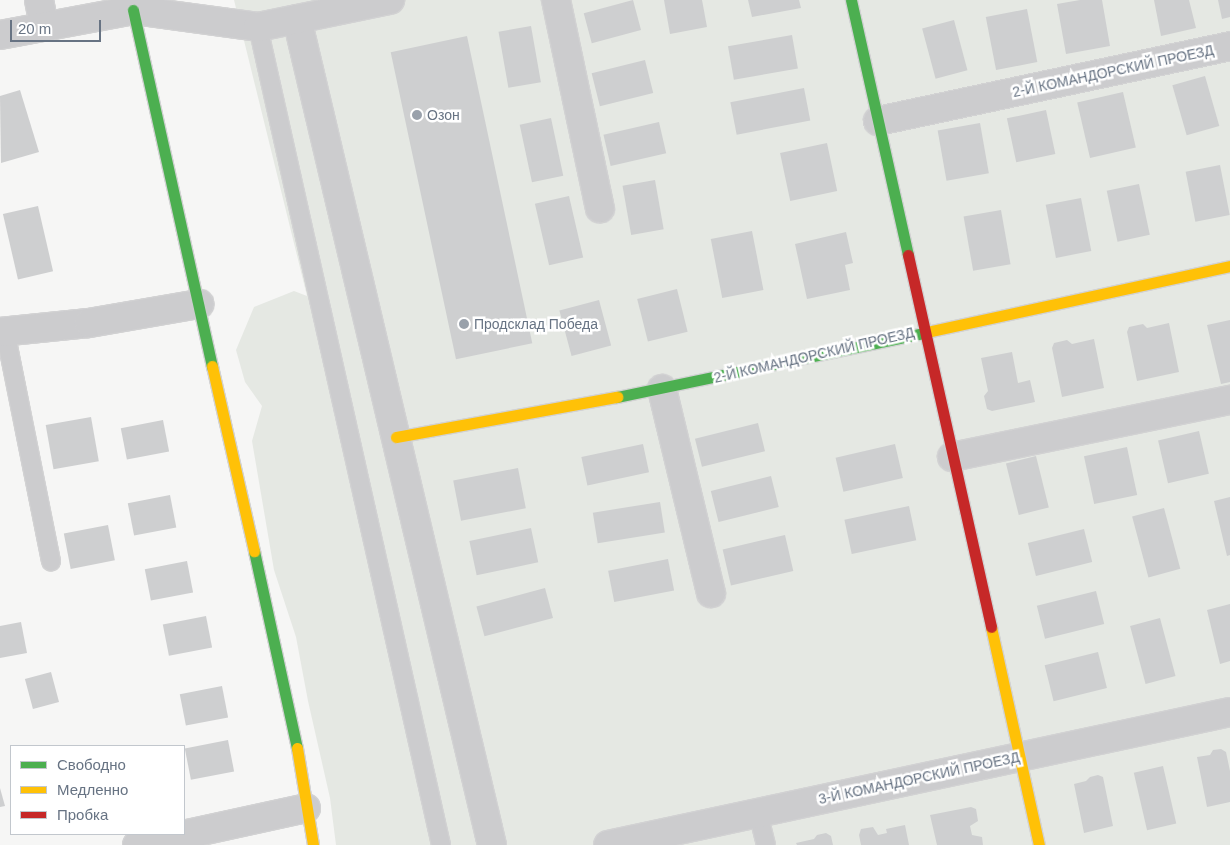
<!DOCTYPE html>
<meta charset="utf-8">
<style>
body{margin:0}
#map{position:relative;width:1230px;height:845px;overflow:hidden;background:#f6f6f5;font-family:Helvetica,sans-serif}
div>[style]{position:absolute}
.green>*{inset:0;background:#e5e8e3}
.building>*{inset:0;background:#cecfd0;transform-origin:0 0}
.roads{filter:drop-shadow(1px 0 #d2d2d3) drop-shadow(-1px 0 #d2d2d3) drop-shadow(0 1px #d2d2d3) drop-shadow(0 -1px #d2d2d3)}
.lane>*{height:18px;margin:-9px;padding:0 9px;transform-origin:9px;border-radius:9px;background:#ccccce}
.street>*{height:28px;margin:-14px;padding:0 14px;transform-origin:14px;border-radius:14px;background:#ccccce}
.fast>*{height:11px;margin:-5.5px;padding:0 5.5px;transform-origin:5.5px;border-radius:5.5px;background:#4caf50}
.slow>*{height:11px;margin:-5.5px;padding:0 5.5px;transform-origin:5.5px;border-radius:5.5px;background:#ffc107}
.jam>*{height:11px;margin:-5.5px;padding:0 5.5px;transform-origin:5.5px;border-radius:5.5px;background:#c62828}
.dots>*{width:14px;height:14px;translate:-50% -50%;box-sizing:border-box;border:2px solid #fff;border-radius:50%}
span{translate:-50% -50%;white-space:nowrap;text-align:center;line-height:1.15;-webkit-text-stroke:5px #fff;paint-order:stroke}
.street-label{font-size:14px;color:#677383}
.poi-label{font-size:14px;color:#677383}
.left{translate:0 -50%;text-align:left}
.legend{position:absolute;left:10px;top:745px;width:175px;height:90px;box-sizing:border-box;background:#fff;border:1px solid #c2c7cd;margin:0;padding:6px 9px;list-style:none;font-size:15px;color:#677383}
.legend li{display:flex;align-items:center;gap:10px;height:25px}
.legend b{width:25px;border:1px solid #c2c7cd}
.scale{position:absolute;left:10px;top:20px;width:91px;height:22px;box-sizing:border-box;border:2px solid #677383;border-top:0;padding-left:6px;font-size:15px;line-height:18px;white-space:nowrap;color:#677383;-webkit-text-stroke:4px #fff;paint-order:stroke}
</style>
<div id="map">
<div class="green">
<div style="clip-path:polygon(234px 0,1230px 0,1230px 845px,336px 845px,330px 798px,308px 701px,296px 637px,274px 570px,252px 441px,262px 406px,245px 382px,236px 350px,254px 307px,294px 291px,307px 296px)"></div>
</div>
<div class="building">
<div style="left:633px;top:0;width:31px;height:51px;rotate:75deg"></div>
<div style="clip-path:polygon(664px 0,702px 0,707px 27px,670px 34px)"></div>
<div style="clip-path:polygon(748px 0,799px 0,801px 8px,752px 17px)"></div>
<div style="clip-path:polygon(1080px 0,1102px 0,1110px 46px,1066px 54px,1057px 4px)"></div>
<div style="clip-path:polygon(1154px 0,1189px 0,1196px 28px,1161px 36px)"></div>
<div style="clip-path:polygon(1218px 0,1230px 0,1230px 17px,1222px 19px)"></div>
<div style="left:1027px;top:9px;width:54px;height:42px;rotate:79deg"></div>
<div style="left:954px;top:20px;width:52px;height:33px;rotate:75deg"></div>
<div style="left:531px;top:26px;width:57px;height:33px;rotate:80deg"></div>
<div style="left:792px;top:35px;width:34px;height:65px;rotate:80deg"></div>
<div style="left:467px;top:36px;width:314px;height:78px;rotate:78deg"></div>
<div style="left:645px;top:60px;width:34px;height:55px;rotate:76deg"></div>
<div style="left:1205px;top:76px;width:52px;height:34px;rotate:74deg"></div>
<div style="left:804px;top:88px;width:33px;height:75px;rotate:79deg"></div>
<div style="clip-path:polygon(20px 90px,39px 152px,1px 163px,0 96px)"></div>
<div style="left:1123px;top:92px;width:57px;height:47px;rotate:77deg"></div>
<div style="left:1046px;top:110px;width:45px;height:40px;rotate:78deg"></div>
<div style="left:551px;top:118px;width:59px;height:32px;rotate:78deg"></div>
<div style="left:659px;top:122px;width:32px;height:57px;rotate:77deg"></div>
<div style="left:980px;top:123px;width:51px;height:43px;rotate:80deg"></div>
<div style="left:827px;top:143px;width:49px;height:48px;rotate:78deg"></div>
<div style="left:1220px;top:165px;width:51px;height:35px;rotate:79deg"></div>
<div style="left:655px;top:180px;width:50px;height:33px;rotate:80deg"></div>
<div style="left:1139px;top:184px;width:52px;height:33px;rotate:78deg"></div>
<div style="left:569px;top:196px;width:63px;height:35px;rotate:77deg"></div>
<div style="left:1081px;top:198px;width:54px;height:36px;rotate:79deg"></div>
<div style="left:38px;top:206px;width:67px;height:36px;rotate:77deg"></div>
<div style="left:1001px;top:210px;width:55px;height:38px;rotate:80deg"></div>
<div style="left:752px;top:231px;width:60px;height:42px;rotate:79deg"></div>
<div style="clip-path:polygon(846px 232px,853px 263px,845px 265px,850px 290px,807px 299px,795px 244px)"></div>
<div style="left:677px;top:289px;width:44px;height:41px;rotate:76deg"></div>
<div style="left:599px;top:300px;width:47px;height:41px;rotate:75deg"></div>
<div style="clip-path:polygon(1230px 320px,1230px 382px,1221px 384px,1207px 325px)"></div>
<div style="clip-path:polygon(1169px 323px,1179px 372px,1137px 381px,1127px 332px,1129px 327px,1143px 324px,1147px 328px)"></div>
<div style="clip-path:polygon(1094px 339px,1104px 388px,1062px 397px,1052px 348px,1054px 343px,1067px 340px,1072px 344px)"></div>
<div style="clip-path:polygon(1012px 352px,1018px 383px,1030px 380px,1035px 402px,992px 411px,987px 409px,984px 396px,988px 391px,981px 358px)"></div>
<div style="left:91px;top:417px;width:45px;height:46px;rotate:80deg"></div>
<div style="left:163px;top:420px;width:32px;height:43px;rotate:79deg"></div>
<div style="left:758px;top:423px;width:29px;height:65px;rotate:76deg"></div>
<div style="left:1199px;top:431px;width:44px;height:42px;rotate:77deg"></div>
<div style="left:643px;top:444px;width:29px;height:63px;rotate:78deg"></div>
<div style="left:895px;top:444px;width:35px;height:61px;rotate:77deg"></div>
<div style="left:1127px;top:447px;width:49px;height:44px;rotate:78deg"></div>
<div style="left:1036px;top:456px;width:53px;height:31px;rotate:76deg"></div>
<div style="left:518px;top:468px;width:41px;height:66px;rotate:79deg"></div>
<div style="left:771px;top:476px;width:32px;height:62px;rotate:76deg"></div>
<div style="left:170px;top:495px;width:33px;height:43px;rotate:79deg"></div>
<div style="clip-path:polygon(1230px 497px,1230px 555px,1227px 556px,1214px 501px)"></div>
<div style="left:660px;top:502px;width:31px;height:68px;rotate:81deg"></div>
<div style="left:909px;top:506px;width:35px;height:66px;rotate:78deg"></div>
<div style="left:1164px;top:508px;width:63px;height:33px;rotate:75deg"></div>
<div style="left:108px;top:525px;width:36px;height:45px;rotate:79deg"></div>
<div style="left:531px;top:528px;width:35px;height:63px;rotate:78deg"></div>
<div style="left:1084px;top:529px;width:34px;height:58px;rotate:76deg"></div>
<div style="left:785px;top:535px;width:37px;height:64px;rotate:77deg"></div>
<div style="left:668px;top:559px;width:32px;height:61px;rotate:79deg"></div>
<div style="left:187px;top:561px;width:32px;height:43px;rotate:79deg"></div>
<div style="left:545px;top:588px;width:31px;height:71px;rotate:75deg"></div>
<div style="left:1096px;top:591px;width:34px;height:61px;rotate:76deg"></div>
<div style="clip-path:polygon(1230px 604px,1230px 661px,1220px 664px,1207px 610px)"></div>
<div style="left:206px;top:616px;width:32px;height:44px;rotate:79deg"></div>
<div style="left:1160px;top:618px;width:60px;height:31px;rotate:75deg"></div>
<div style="clip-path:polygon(21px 622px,27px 653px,0 658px,0 626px)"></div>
<div style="left:1098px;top:652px;width:37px;height:55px;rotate:76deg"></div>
<div style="left:51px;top:672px;width:31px;height:27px;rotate:75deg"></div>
<div style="left:222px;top:686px;width:32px;height:43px;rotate:79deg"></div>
<div style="left:228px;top:740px;width:32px;height:44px;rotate:79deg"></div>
<div style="clip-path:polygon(1221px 749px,1226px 752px,1230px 771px,1230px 802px,1207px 807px,1197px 757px,1210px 755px,1213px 750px)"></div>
<div style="left:1163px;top:766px;width:59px;height:30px;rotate:77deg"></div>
<div style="clip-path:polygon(1098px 775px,1103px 777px,1113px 826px,1084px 833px,1074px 784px,1086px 781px,1090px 777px)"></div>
<div style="clip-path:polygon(0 788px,5px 806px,0 807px)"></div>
<div style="clip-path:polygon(971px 807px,976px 809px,978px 821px,970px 826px,972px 835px,982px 837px,983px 845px,937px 845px,930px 815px)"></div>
<div style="clip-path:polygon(905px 825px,909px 845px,861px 845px,859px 835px,861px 829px,873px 827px,878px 835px,887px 833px,886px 829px)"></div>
<div style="clip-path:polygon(826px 833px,831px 836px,833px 845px,797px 845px,796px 843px,814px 839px,817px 835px)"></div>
</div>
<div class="roads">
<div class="lane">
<div style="left:258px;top:27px;width:838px;rotate:77.39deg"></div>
<div style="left:5px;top:331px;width:235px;rotate:78.7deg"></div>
<div style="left:758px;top:813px;width:33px;rotate:76deg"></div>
</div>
<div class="street">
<div style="left:39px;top:0;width:25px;rotate:79deg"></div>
<div style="left:556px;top:0;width:213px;rotate:78.1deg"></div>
<div style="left:297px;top:19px;width:849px;rotate:76.72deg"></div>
<div style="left:0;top:35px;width:135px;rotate:-10.6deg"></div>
<div style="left:133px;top:10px;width:126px;rotate:7.7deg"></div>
<div style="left:258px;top:27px;width:135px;rotate:-11.6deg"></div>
<div style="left:878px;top:121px;width:360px;rotate:-12deg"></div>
<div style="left:0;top:332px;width:89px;rotate:-5.8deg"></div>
<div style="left:89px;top:323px;width:112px;rotate:-9.8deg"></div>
<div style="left:662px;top:389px;width:210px;rotate:76.5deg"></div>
<div style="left:952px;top:457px;width:284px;rotate:-11.6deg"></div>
<div style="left:137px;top:845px;width:173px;rotate:-12.3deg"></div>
<div style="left:608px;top:845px;width:636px;rotate:-12.07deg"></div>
</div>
<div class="fast">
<div style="left:851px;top:0;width:261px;rotate:77.4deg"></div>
<div style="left:133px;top:10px;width:365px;rotate:77.5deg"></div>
<div style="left:617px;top:397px;width:317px;rotate:-11.8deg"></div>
<div style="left:254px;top:551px;width:202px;rotate:77.7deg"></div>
</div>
<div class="slow">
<div style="left:927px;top:332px;width:310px;rotate:-12.3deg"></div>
<div style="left:212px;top:366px;width:190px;rotate:77.2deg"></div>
<div style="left:396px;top:437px;width:225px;rotate:-10.3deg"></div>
<div style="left:991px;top:627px;width:223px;rotate:77.6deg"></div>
<div style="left:297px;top:748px;width:98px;rotate:80.6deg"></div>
</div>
<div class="jam">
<div style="left:908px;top:255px;width:381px;rotate:77.4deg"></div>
</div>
</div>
<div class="dots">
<div style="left:417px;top:115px;background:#99a1ab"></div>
<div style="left:464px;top:324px;background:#99a1ab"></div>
</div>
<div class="street-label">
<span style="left:1113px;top:71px;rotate:-12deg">2-Й КОМАНДОРСКИЙ ПРОЕЗД</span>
<span style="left:814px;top:355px;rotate:-13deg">2-Й КОМАНДОРСКИЙ ПРОЕЗД</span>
<span style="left:919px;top:778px;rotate:-12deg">3-Й КОМАНДОРСКИЙ ПРОЕЗД</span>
</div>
<div class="poi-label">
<span class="left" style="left:427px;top:115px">Озон</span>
<span class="left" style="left:474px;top:324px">Продсклад Победа</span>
</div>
<ul class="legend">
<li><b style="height:6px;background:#4caf50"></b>Свободно</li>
<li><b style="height:6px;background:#ffc107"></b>Медленно</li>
<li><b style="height:6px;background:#c62828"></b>Пробка</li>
</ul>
<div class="scale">20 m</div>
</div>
